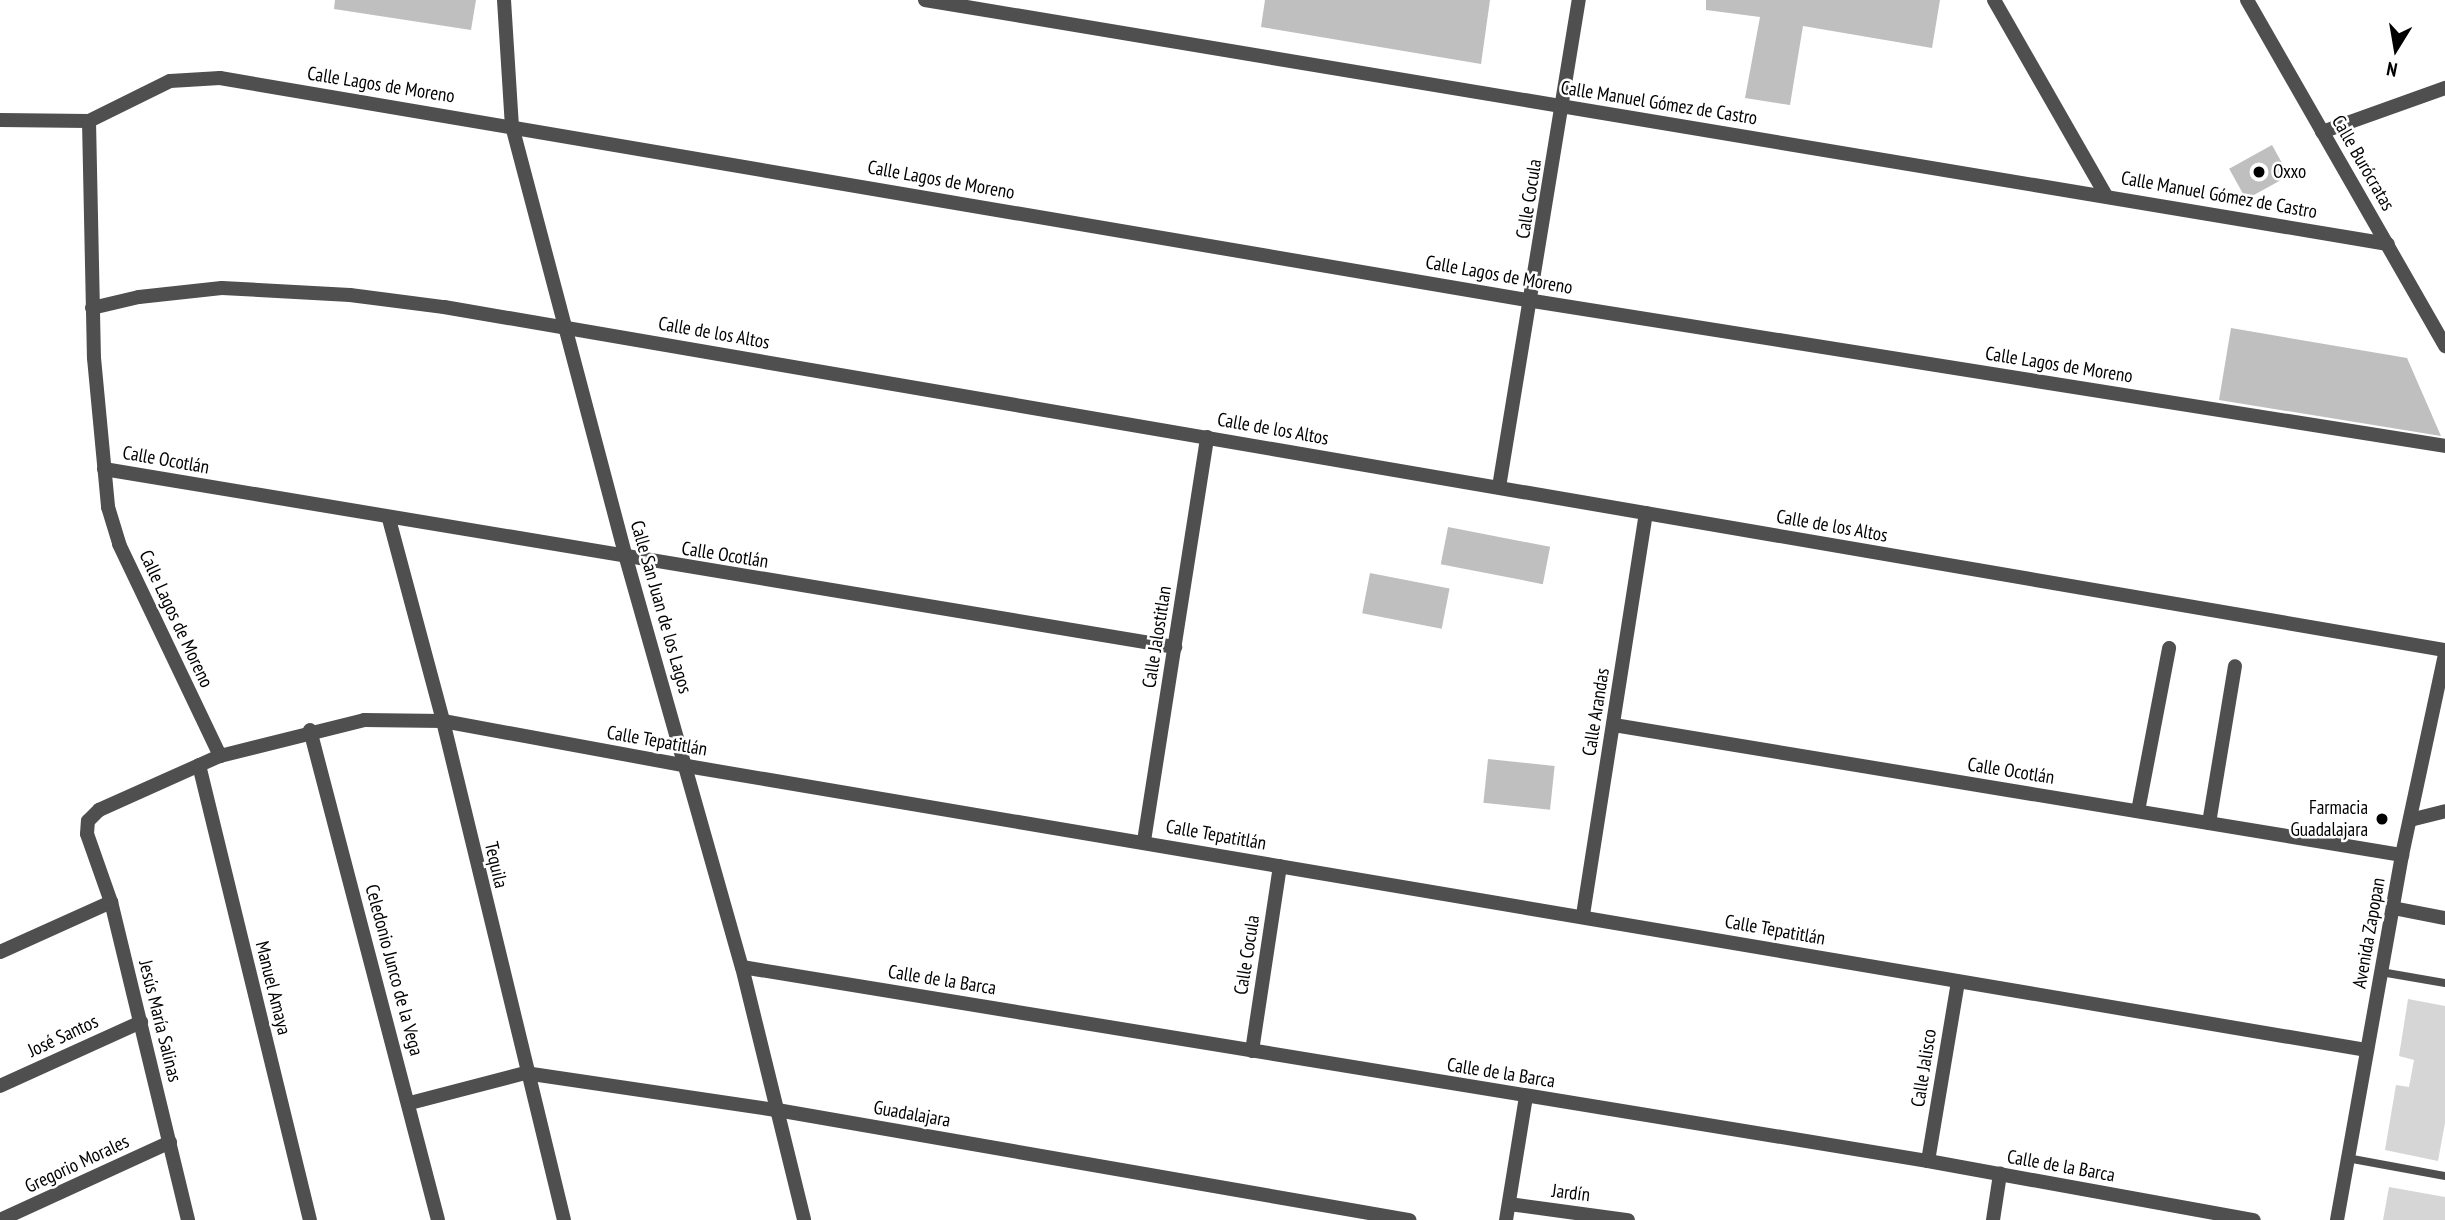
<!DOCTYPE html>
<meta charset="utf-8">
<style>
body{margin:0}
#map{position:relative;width:2445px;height:1220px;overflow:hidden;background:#fff;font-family:"PT Sans Narrow",sans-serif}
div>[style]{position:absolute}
.green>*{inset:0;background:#d6d6d6}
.building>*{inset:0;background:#bfbfbf;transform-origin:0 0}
.service>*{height:8px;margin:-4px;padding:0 4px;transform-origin:4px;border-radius:4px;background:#4f4f4f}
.minor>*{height:14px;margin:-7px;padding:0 7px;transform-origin:7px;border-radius:7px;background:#4f4f4f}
.tertiary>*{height:14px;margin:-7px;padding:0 7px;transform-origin:7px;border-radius:7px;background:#4f4f4f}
.dots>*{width:19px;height:19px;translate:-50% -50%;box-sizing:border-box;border:4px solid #fff;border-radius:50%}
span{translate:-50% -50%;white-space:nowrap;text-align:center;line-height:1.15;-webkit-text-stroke:5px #fff;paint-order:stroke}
.street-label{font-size:19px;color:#000}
.poi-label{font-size:19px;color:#000}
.left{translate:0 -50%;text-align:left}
.right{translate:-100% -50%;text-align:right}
.north{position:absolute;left:2361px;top:14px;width:70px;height:70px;-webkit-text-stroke:5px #fff;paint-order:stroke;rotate:191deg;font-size:19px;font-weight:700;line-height:28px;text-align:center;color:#000}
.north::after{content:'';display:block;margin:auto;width:24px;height:32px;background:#000;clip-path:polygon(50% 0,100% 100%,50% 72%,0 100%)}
</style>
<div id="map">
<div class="green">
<div style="clip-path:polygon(2408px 999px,2445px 1006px,2445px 1123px,2438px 1161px,2385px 1150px,2396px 1085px,2409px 1087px,2414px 1060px,2399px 1056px)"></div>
<div style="clip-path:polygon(2389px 1187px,2445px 1197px,2445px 1220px,2383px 1220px)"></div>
</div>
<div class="building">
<div style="clip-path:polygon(335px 0,476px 0,471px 30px,334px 9px)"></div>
<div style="clip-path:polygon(1265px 0,1490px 0,1481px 64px,1261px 27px)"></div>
<div style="clip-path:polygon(1706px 0,1940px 0,1932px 48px,1803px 26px,1790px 105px,1745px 98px,1760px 17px,1706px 10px)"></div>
<div style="left:2272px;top:145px;width:35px;height:49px;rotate:61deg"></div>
<div style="clip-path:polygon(2231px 328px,2407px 358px,2441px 436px,2219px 400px)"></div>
<div style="left:1448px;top:527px;width:104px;height:38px;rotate:11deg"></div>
<div style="left:1370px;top:573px;width:81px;height:41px;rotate:11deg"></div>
<div style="left:1488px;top:759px;width:67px;height:44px;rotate:6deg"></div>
</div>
<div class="service">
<div style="left:2381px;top:972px;width:65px;rotate:9.8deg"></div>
<div style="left:2347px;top:1158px;width:100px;rotate:10.4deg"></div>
</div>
<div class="minor">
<div style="left:504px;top:0;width:126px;rotate:86.4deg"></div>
<div style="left:512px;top:126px;width:447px;rotate:75.2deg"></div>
<div style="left:626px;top:558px;width:425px;rotate:74.2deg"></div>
<div style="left:742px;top:967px;width:260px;rotate:76.2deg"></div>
<div style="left:925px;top:0;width:1483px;rotate:9.47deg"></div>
<div style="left:1994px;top:0;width:224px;rotate:60.2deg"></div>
<div style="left:0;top:120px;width:89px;rotate:0.6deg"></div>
<div style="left:89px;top:121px;width:90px;rotate:-26.3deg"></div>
<div style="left:170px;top:81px;width:50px;rotate:-3.4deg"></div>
<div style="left:220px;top:78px;width:1332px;rotate:9.64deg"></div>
<div style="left:1533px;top:301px;width:923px;rotate:9.03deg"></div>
<div style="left:89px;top:121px;width:237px;rotate:88.8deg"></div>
<div style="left:94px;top:358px;width:150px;rotate:84.6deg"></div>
<div style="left:108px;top:507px;width:39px;rotate:73deg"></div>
<div style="left:119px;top:544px;width:235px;rotate:64.5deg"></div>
<div style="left:2322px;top:132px;width:131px;rotate:-19.7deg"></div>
<div style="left:92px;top:308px;width:48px;rotate:-13.2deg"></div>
<div style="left:139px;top:297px;width:83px;rotate:-6.2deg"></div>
<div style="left:222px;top:288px;width:128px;rotate:3.1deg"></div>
<div style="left:350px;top:295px;width:95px;rotate:7.3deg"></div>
<div style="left:444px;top:307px;width:2030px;rotate:9.73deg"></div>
<div style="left:104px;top:469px;width:1086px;rotate:9.44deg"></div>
<div style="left:1499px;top:487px;width:494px;rotate:-80.7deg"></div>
<div style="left:389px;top:519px;width:209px;rotate:75deg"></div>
<div style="left:443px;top:721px;width:513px;rotate:76.37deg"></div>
<div style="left:1614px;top:725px;width:799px;rotate:9.37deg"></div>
<div style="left:310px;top:730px;width:506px;rotate:75.36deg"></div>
<div style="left:199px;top:765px;width:468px;rotate:76.3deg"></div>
<div style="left:2138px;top:811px;width:166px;rotate:-79.2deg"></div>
<div style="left:2209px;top:823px;width:159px;rotate:-80.6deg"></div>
<div style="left:1144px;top:841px;width:409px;rotate:-81.1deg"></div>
<div style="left:2393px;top:908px;width:53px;rotate:10.9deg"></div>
<div style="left:1583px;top:915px;width:407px;rotate:-81.1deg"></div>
<div style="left:0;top:952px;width:122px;rotate:-24.2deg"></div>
<div style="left:742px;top:967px;width:1202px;rotate:9.29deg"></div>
<div style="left:1928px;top:1161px;width:331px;rotate:10.3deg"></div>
<div style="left:1252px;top:1051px;width:187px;rotate:-81.4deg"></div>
<div style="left:0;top:1086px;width:155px;rotate:-24.4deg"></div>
<div style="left:410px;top:1103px;width:119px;rotate:-14.6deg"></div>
<div style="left:525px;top:1073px;width:255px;rotate:8.4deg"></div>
<div style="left:777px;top:1110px;width:642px;rotate:9.87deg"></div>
<div style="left:1928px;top:1161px;width:181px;rotate:-80.5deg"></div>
<div style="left:1509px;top:1204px;width:120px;rotate:7.7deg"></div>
<div style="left:0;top:1220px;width:187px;rotate:-24.6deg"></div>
<div style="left:188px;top:1220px;width:327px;rotate:-103.6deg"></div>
<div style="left:111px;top:902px;width:72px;rotate:-109.4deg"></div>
<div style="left:87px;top:834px;width:13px;rotate:-86deg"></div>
<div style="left:88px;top:821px;width:16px;rotate:-45deg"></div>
<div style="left:99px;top:810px;width:133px;rotate:-24.1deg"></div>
<div style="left:220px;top:756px;width:148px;rotate:-14deg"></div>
<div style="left:364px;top:720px;width:79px;rotate:0.7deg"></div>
<div style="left:443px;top:721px;width:248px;rotate:10.4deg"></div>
<div style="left:687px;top:766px;width:1704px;rotate:9.6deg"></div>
<div style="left:1506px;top:1220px;width:125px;rotate:-80.8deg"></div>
<div style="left:1993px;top:1220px;width:47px;rotate:-81.3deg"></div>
</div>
<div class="tertiary">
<div style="left:2247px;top:0;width:399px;rotate:60.2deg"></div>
<div style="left:2410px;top:820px;width:36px;rotate:-14deg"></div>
<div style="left:2337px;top:1220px;width:371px;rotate:-79.9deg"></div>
<div style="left:2402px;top:855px;width:205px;rotate:-77.9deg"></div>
</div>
<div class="dots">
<div style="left:2259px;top:172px;background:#000"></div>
<div style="left:2382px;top:819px;background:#000"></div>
</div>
<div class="street-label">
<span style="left:381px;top:85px;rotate:9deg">Calle Lagos de Moreno</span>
<span style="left:1659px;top:103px;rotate:9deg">Calle Manuel Gómez de Castro</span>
<span style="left:2363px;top:163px;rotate:60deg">Calle Burócratas</span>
<span style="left:941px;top:180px;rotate:10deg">Calle Lagos de Moreno</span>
<span style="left:2219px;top:195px;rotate:10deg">Calle Manuel Gómez de Castro</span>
<span style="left:1529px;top:199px;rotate:-81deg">Calle Cocula</span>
<span style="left:1499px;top:275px;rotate:10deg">Calle Lagos de Moreno</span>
<span style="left:714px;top:333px;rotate:10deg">Calle de los Altos</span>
<span style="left:2059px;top:365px;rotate:9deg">Calle Lagos de Moreno</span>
<span style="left:1273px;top:429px;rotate:10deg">Calle de los Altos</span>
<span style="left:166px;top:460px;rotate:10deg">Calle Ocotlán</span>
<span style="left:1832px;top:526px;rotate:10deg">Calle de los Altos</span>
<span style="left:725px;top:555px;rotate:9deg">Calle Ocotlán</span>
<span style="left:661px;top:607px;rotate:74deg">Calle San Juan de los Lagos</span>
<span style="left:176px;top:619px;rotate:65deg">Calle Lagos de Moreno</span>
<span style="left:1157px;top:637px;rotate:-81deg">Calle Jalostitlan</span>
<span style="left:1596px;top:712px;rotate:-81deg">Calle Arandas</span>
<span style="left:657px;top:741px;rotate:10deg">Calle Tepatitlán</span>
<span style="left:2011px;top:771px;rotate:9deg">Calle Ocotlán</span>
<span style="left:1216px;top:835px;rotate:10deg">Calle Tepatitlán</span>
<span style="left:496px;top:865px;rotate:77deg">Tequila</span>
<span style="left:1775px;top:930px;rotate:10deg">Calle Tepatitlán</span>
<span style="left:2369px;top:933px;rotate:-80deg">Avenida Zapopan</span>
<span style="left:1247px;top:955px;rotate:-81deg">Calle Cocula</span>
<span style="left:394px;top:970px;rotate:75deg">Celedonio Junco de la Vega</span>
<span style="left:942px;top:980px;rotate:9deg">Calle de la Barca</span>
<span style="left:273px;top:988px;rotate:76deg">Manuel Amaya</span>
<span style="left:160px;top:1021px;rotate:76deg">Jesús María Salinas</span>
<span style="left:63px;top:1036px;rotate:-25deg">José Santos</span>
<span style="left:1924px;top:1068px;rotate:-81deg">Calle Jalisco</span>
<span style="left:1501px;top:1073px;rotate:9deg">Calle de la Barca</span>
<span style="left:912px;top:1114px;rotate:10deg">Guadalajara</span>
<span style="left:77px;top:1164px;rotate:-25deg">Gregorio Morales</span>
<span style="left:2061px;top:1166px;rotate:10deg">Calle de la Barca</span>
<span style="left:1571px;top:1193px;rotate:7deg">Jardín</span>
</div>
<div class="poi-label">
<span class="left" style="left:2273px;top:172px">Oxxo</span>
<span class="right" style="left:2368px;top:819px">Farmacia<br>Guadalajara</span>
</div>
<div class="north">N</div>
</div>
